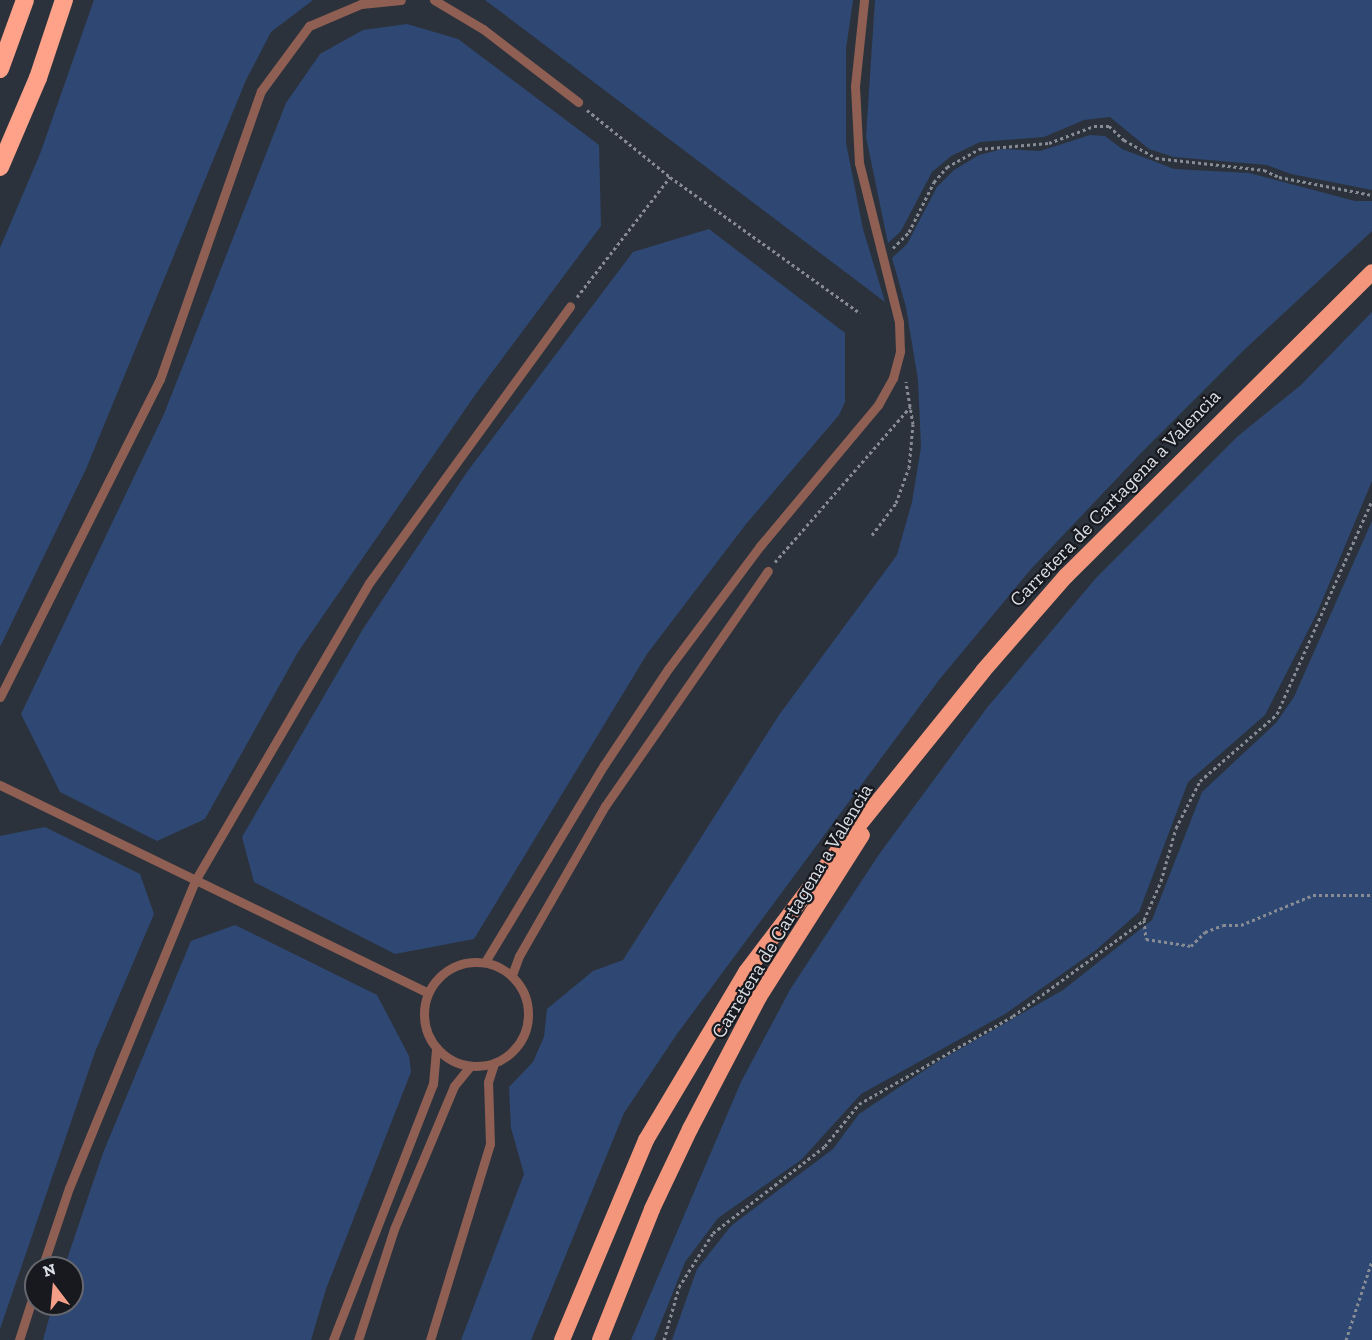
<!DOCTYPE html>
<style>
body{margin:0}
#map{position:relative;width:1372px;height:1340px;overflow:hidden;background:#2b323c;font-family:"Zilla Slab",serif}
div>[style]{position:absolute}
.green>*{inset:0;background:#2f4873}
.path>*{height:3px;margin-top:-1.5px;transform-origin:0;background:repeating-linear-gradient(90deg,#878c94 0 3px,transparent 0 6px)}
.service>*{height:9px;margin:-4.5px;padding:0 4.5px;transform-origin:4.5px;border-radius:4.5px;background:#8e5f52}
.service>.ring{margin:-4.5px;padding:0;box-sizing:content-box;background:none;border:9px solid #8e5f52;border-radius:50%}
.trunk>*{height:16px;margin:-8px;padding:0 8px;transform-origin:8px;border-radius:8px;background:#f4967c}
.motorway>*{height:18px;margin:-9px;padding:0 9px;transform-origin:9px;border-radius:9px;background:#ffa289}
span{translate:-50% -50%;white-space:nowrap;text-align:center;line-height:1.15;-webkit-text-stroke:4.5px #17191e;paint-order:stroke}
.street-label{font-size:20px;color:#d9dde4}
.north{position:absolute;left:24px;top:1256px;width:60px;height:60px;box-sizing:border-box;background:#17191e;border:2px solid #65676d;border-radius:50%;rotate:344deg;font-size:16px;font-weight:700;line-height:24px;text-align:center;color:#d9dde4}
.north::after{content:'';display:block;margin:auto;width:21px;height:27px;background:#f49e87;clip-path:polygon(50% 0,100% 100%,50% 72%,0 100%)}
</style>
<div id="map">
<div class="green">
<div style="clip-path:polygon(94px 0,313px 0,271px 32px,246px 80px,86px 469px,0 647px,0 248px,40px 154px)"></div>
<div style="clip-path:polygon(485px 0,853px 0,846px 49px,846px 143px,863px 229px,885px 302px)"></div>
<div style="clip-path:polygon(875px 0,1372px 0,1372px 190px,1291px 174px,1267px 165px,1174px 157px,1149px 149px,1110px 117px,1084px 120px,1044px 137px,980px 142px,951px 156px,932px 172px,901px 231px,888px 243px,866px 137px)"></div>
<div style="clip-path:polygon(407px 24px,458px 39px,599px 145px,601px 226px,475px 395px,298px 652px,205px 819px,157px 841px,60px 792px,21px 714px,164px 414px,286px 103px,320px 54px,363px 30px)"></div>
<div style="clip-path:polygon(1090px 135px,1105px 136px,1122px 149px,1174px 169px,1249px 173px,1355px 201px,1372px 201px,1372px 231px,1243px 351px,1141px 453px,1031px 569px,939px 680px,677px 1034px,624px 1113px,531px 1340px,461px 1340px,524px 1174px,511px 1128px,509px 1087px,533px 1062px,544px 1037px,547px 1009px,593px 971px,623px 960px,779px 715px,897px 555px,912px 502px,921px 447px,918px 380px,906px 307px,892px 258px,907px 244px,937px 187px,954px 170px,979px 155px,1002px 149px,1040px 151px)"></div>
<div style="clip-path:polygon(709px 229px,845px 333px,845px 402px,839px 415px,746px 524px,647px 654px,474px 939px,395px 954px,254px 882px,242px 837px,363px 629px,467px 472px,633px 252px)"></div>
<div style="clip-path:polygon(1372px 312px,1372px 481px,1317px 613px,1265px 715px,1188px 782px,1139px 912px,1096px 950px,1005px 1014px,861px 1094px,801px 1160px,718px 1218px,685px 1262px,654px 1340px,631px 1340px,741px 1082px,791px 988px,880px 853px,986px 709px,1096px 578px,1238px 436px,1301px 385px)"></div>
<div style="clip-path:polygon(1372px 521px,1372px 1340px,672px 1340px,697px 1269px,731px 1226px,833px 1149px,859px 1114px,937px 1062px,1063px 990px,1152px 920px,1202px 792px,1276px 723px,1294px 697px)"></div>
<div style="clip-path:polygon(45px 827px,140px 874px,154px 914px,95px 1052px,0 1329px,0 836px)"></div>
<div style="clip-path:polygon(235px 925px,377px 995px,409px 1056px,411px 1072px,326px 1289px,311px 1340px,43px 1340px,53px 1304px,72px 1304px,72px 1268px,64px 1268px,103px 1153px,191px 941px)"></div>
</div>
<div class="path">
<div style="left:587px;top:110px;width:107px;rotate:38.9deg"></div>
<div style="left:670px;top:177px;width:234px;rotate:35.6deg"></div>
<div style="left:893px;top:248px;width:23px;rotate:-45deg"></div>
<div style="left:909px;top:232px;width:56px;rotate:-63.4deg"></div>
<div style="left:934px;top:182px;width:20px;rotate:-49deg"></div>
<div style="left:947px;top:167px;width:37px;rotate:-29deg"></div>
<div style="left:979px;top:149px;width:70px;rotate:-4.9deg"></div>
<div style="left:1049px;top:143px;width:48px;rotate:-20.7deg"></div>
<div style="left:1094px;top:126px;width:15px"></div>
<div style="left:1109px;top:126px;width:21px;rotate:43deg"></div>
<div style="left:1124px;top:140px;width:37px;rotate:29deg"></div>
<div style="left:1156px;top:158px;width:109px;rotate:6.3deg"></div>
<div style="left:1264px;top:170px;width:17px;rotate:25deg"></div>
<div style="left:1279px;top:177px;width:95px;rotate:11deg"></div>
<div style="left:577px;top:297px;width:152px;rotate:-52.2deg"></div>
<div style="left:872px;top:535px;width:40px;rotate:-53deg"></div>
<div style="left:896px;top:503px;width:37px;rotate:-70deg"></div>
<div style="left:909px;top:468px;width:44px;rotate:-84.8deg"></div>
<div style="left:913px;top:424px;width:43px;rotate:-99.5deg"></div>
<div style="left:775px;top:562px;width:206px;rotate:-48.9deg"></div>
<div style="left:1144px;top:920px;width:19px;rotate:84deg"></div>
<div style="left:1146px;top:939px;width:46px;rotate:8.8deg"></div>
<div style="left:1191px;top:946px;width:20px;rotate:-45deg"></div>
<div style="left:1205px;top:932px;width:19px;rotate:-21deg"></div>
<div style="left:1223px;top:925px;width:18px"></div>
<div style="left:1241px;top:925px;width:78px;rotate:-22.6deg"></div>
<div style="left:1313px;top:895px;width:59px"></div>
<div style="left:664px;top:1340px;width:55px;rotate:-74.2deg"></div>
<div style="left:679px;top:1287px;width:64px;rotate:-57.8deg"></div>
<div style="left:713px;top:1233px;width:142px;rotate:-37.8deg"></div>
<div style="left:825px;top:1146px;width:54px;rotate:-51deg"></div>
<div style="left:859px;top:1104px;width:177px;rotate:-29.7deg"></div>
<div style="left:1013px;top:1016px;width:162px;rotate:-36.2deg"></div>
<div style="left:1144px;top:920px;width:43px;rotate:-66.4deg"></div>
<div style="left:1161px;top:881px;width:55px;rotate:-74.2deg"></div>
<div style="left:1176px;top:828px;width:53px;rotate:-62.9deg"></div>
<div style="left:1200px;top:781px;width:102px;rotate:-41deg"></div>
<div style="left:1277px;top:714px;width:233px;rotate:-66deg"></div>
<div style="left:1346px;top:1340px;width:83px;rotate:-71.8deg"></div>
</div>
<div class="service">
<div style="left:434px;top:0;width:57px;rotate:30.6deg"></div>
<div style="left:483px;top:29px;width:120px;rotate:37.5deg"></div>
<div style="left:0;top:697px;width:356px;rotate:-63.3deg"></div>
<div style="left:160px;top:379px;width:305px;rotate:-70.7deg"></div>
<div style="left:261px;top:91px;width:81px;rotate:-53.6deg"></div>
<div style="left:309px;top:26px;width:56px;rotate:-22.9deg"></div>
<div style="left:361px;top:4px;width:40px;rotate:-5.7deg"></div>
<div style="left:0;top:785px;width:476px;rotate:25.9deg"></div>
<div class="ring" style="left:424px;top:962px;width:95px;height:95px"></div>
<div style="left:485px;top:962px;width:230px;rotate:-58.9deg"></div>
<div style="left:604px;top:765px;width:115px;rotate:-56.3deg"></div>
<div style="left:668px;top:669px;width:154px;rotate:-53.2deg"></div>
<div style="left:760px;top:546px;width:184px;rotate:-50.1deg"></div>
<div style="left:878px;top:405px;width:31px;rotate:-61deg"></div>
<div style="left:893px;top:378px;width:28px;rotate:-75deg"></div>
<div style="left:900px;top:351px;width:29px;rotate:-92deg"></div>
<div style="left:899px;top:322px;width:164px;rotate:-104.1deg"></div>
<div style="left:859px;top:163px;width:77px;rotate:-93deg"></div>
<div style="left:855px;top:86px;width:86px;rotate:-84deg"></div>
<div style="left:512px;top:975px;width:20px;rotate:-70deg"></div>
<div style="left:519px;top:956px;width:173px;rotate:-60.2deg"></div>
<div style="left:605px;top:806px;width:286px;rotate:-55.3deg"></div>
<div style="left:42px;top:1268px;width:84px;rotate:-71.4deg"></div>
<div style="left:69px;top:1188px;width:334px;rotate:-67.7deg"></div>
<div style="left:196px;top:879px;width:343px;rotate:-59.7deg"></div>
<div style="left:369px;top:583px;width:342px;rotate:-54deg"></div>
<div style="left:19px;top:1340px;width:56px;rotate:-72.2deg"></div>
<div style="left:333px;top:1340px;width:275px;rotate:-68.7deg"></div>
<div style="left:433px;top:1084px;width:36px;rotate:-85deg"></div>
<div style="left:358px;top:1340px;width:117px;rotate:-72deg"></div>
<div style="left:394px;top:1229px;width:155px;rotate:-67.2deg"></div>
<div style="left:454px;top:1086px;width:26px;rotate:-51deg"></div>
<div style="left:430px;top:1340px;width:205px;rotate:-73deg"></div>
<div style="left:490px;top:1144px;width:62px;rotate:-91.8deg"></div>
<div style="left:488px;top:1082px;width:19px;rotate:-72deg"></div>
</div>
<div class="trunk">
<div style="left:562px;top:1340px;width:217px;rotate:-67.2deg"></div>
<div style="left:646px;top:1140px;width:196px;rotate:-59.2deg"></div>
<div style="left:746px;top:972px;width:152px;rotate:-52.8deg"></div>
<div style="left:838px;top:851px;width:231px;rotate:-51.1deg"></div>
<div style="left:983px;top:671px;width:126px;rotate:-48.9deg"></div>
<div style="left:1066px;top:576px;width:431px;rotate:-44.8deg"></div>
<div style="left:600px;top:1340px;width:141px;rotate:-68.3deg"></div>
<div style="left:652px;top:1209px;width:89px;rotate:-64.6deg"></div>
<div style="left:690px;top:1129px;width:149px;rotate:-62.4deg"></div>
<div style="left:759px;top:997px;width:192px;rotate:-57.6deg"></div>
</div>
<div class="motorway">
<div style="left:0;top:69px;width:73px;rotate:-70.1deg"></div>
<div style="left:0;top:167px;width:97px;rotate:-66.9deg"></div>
<div style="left:38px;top:78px;width:82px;rotate:-71.6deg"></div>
</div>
<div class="street-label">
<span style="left:1115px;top:498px;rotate:-46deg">Carretera de Cartagena a Valencia</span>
<span style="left:792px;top:911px;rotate:-59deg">Carretera de Cartagena a Valencia</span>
</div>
<div class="north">N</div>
</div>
